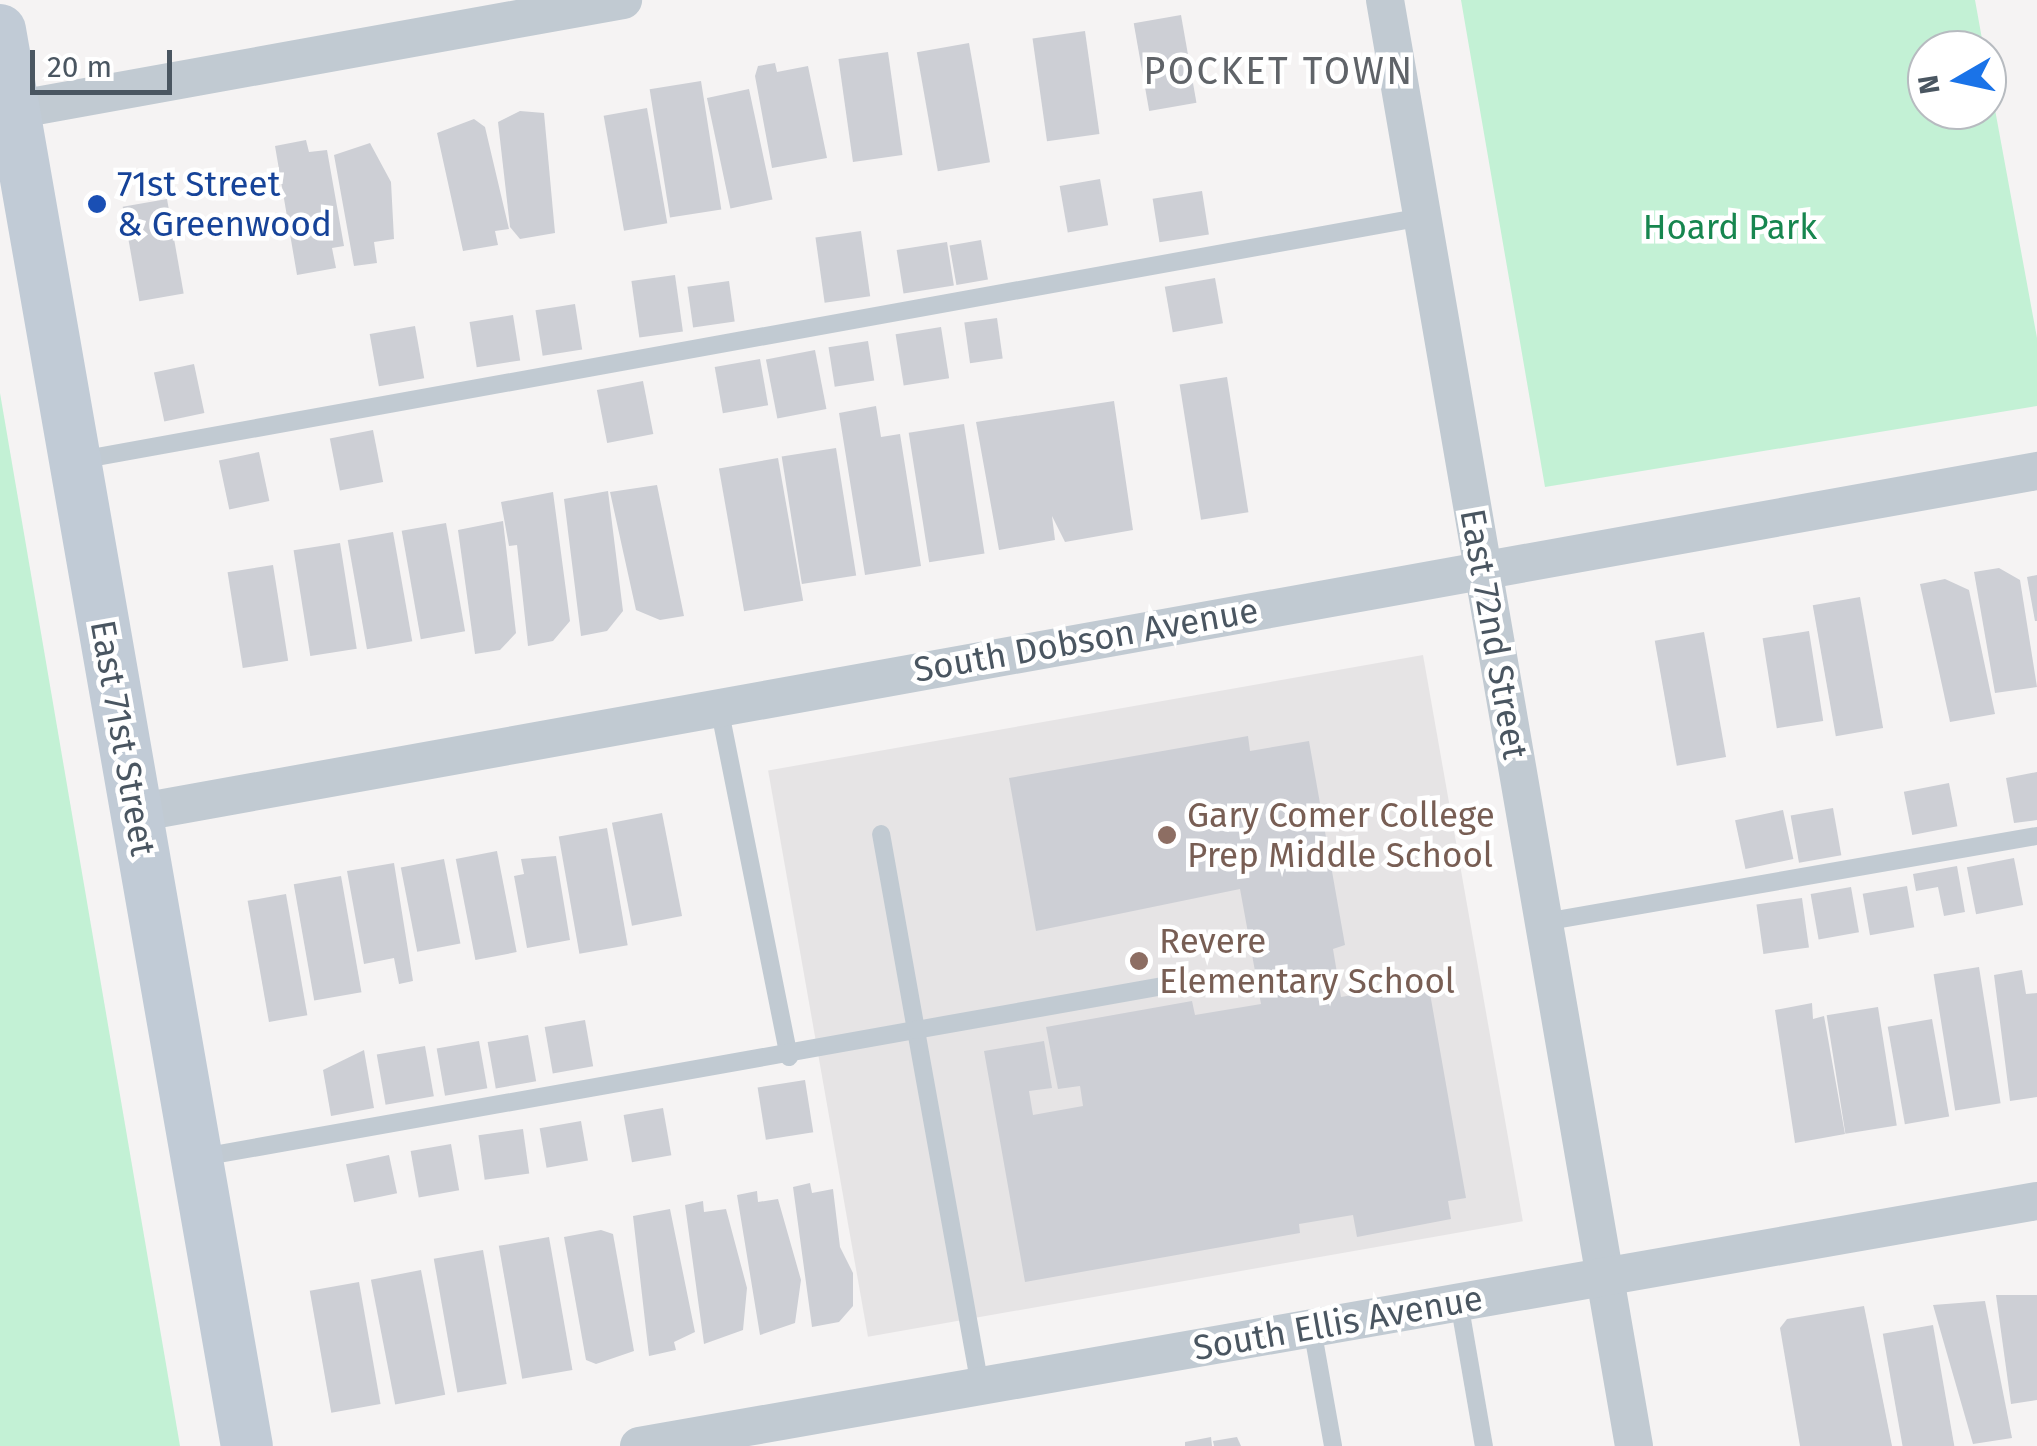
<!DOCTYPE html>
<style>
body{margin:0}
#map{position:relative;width:2037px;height:1446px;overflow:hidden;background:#f5f3f3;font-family:"Fira Sans",sans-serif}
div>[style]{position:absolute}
.education>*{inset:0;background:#e6e4e5;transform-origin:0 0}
.green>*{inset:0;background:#c3f1d5}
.building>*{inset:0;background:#cdcfd5;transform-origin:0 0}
.service>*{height:18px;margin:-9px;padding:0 9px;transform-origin:9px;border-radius:9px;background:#c1cad2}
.minor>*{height:38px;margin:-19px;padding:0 19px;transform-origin:19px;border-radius:19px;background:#c1cad2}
.secondary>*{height:52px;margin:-26px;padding:0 26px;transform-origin:26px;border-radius:26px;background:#c1cbd6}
.dots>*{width:28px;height:28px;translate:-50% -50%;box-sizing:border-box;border:5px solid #fff;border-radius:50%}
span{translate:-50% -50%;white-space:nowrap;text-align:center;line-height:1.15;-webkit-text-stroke:9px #fff;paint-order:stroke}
.transit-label{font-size:35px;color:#164399}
.left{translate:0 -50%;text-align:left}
.park-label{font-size:35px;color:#17864f}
.street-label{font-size:35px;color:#4a5661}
.education-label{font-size:35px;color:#785e54}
.neighbourhood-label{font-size:38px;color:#5f6368;letter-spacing:2.5px}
.north{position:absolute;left:1907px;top:30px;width:100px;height:100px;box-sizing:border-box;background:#fff;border:2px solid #b7bbc0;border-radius:50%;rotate:261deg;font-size:28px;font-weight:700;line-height:40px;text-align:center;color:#4a5661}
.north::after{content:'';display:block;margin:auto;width:35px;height:45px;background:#1a73e8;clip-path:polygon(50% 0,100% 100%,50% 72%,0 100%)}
.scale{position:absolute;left:30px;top:50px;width:142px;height:45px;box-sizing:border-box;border:5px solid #4a5661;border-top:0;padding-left:12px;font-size:30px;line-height:35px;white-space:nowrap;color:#4a5661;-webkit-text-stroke:8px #fff;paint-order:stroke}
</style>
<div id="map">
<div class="education">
<div style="left:1423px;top:655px;width:575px;height:665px;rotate:80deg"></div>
</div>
<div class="green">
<div style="clip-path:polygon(1461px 0,1975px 0,1984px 50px,1927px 50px,1927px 110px,1987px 110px,1987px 66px,2037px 338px,2037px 406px,1545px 487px)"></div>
<div style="clip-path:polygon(0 393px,180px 1446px,0 1446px)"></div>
</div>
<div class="building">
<div style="left:1181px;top:15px;width:89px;height:48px;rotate:80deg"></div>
<div style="left:1085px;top:31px;width:104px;height:53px;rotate:82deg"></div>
<div style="left:969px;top:43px;width:121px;height:53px;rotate:80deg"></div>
<div style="left:888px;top:52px;width:104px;height:50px;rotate:82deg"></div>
<div style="clip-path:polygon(775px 63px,777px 72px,808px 66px,827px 158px,772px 168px,755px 76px,758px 66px)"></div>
<div style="left:701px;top:81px;width:130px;height:52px;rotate:81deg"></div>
<div style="left:749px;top:89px;width:113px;height:43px;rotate:78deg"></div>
<div style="left:647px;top:108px;width:117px;height:44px;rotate:80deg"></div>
<div style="clip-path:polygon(520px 111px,544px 113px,555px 233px,520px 239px,510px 227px,498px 122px)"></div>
<div style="clip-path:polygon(474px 119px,485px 127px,509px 229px,495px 231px,498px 245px,463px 251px,437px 133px)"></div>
<div style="clip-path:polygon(306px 140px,309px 152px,327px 150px,344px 246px,332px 248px,336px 268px,297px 275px,275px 146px)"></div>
<div style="clip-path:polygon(370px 143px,391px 182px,394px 239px,374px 242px,377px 263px,354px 266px,334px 155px)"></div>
<div style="left:1100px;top:179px;width:47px;height:41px;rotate:80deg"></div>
<div style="left:1202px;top:191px;width:44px;height:50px;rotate:81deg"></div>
<div style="left:167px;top:199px;width:96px;height:45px;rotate:80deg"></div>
<div style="left:861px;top:231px;width:66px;height:46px;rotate:82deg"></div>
<div style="left:981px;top:240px;width:40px;height:32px;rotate:80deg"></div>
<div style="left:947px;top:242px;width:44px;height:51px;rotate:81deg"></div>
<div style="left:675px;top:275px;width:57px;height:44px;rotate:82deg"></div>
<div style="left:1215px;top:278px;width:46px;height:51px;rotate:80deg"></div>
<div style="left:729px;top:281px;width:41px;height:42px;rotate:82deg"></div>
<div style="left:575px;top:304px;width:46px;height:40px;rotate:81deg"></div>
<div style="left:513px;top:315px;width:46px;height:44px;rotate:81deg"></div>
<div style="left:997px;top:318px;width:41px;height:33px;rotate:82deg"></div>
<div style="left:415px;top:326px;width:53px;height:46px;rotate:80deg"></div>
<div style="left:941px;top:327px;width:52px;height:46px;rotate:81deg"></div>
<div style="left:868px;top:341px;width:40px;height:40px;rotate:81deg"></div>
<div style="left:815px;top:350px;width:60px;height:50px;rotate:79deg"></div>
<div style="left:760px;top:359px;width:47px;height:46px;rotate:80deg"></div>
<div style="left:194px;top:364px;width:50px;height:41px;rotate:78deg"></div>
<div style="left:1227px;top:377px;width:137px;height:48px;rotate:81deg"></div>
<div style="left:643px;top:381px;width:54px;height:47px;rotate:79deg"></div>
<div style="clip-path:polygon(1114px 401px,1133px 530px,1065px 542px,1052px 516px,1055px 540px,999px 550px,976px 422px)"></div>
<div style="clip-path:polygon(876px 406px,881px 437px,900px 434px,921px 566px,865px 575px,839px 413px)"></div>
<div style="left:964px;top:424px;width:131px;height:56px;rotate:81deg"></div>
<div style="left:373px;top:430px;width:53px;height:44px;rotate:79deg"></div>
<div style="left:836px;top:448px;width:129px;height:55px;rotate:81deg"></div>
<div style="left:259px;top:452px;width:50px;height:41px;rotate:78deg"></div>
<div style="left:778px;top:458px;width:145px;height:60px;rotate:80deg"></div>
<div style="clip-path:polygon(657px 485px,684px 616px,660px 620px,636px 610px,610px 492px)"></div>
<div style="clip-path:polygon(608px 491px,623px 611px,607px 631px,581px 636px,564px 499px)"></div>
<div style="clip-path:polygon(553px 492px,570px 621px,553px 641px,528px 646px,517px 545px,509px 546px,501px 502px)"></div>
<div style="clip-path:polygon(503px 521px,516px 633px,500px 650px,475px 654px,458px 530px)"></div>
<div style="left:446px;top:523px;width:110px;height:45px;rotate:80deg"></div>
<div style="left:393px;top:532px;width:111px;height:46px;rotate:80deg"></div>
<div style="left:340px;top:543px;width:107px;height:47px;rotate:81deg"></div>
<div style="left:273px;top:565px;width:97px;height:46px;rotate:81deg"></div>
<div style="clip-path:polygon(1999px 568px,2020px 580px,2037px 687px,1995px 693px,1974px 572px)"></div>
<div style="clip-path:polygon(2037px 575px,2037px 621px,2035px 621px,2027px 577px)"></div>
<div style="clip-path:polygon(1945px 579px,1969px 590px,1995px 714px,1950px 722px,1920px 584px)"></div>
<div style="left:1860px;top:597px;width:133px;height:48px;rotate:80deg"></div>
<div style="left:1809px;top:631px;width:91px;height:47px;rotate:81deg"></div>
<div style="left:1704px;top:632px;width:127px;height:50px;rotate:80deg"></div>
<div style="clip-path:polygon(1248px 736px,1250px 751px,1309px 741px,1345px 945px,1333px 949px,1341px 997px,1428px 982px,1466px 1198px,1448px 1201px,1451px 1219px,1357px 1237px,1353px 1215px,1299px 1224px,1300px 1233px,1025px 1282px,984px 1051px,1044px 1041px,1052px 1088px,1029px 1091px,1033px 1115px,1083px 1106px,1080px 1086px,1058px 1089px,1046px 1027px,1192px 1001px,1195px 1015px,1261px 1004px,1240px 889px,1036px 931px,1009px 778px)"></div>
<div style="clip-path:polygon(2037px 772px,2037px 820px,2014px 823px,2006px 778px)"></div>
<div style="left:1949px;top:783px;width:44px;height:46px;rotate:79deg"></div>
<div style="left:1833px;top:808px;width:48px;height:43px;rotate:80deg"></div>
<div style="left:1783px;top:810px;width:50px;height:49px;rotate:78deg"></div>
<div style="left:662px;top:813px;width:105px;height:51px;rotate:79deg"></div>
<div style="left:607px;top:828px;width:119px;height:49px;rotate:80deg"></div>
<div style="left:497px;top:851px;width:103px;height:42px;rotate:79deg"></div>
<div style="clip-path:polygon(556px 856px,570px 940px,527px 948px,514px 876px,524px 874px,521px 859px)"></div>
<div style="left:2014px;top:858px;width:48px;height:48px;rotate:79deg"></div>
<div style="left:444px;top:859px;width:86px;height:44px;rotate:79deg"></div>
<div style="clip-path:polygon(394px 863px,413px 981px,399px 984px,394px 958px,364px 964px,347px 871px)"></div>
<div style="clip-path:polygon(1957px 866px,1965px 912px,1944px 916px,1938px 887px,1916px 891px,1913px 874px)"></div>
<div style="left:341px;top:876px;width:118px;height:48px;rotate:80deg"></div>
<div style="left:1907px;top:886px;width:42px;height:45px;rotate:80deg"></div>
<div style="left:1851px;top:887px;width:46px;height:41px;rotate:80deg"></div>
<div style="left:286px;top:894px;width:123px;height:39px;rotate:80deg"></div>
<div style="left:1802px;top:898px;width:50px;height:46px;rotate:82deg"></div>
<div style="left:1979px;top:967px;width:138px;height:46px;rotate:81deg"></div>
<div style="clip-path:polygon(2022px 970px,2026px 994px,2037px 993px,2037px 1097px,2010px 1101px,1994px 975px)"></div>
<div style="clip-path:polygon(1812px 1003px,1813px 1019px,1824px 1016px,1845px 1134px,1795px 1143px,1775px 1010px)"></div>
<div style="left:1878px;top:1007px;width:120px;height:52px;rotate:81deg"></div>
<div style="left:1932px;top:1019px;width:99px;height:45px;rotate:80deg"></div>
<div style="left:585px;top:1020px;width:47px;height:41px;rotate:80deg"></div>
<div style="left:528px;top:1035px;width:47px;height:41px;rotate:80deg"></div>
<div style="left:479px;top:1041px;width:48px;height:43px;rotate:80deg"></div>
<div style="left:425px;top:1046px;width:51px;height:49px;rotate:80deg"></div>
<div style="clip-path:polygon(364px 1050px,374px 1108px,331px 1116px,323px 1070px)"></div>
<div style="left:805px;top:1080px;width:53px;height:48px;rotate:81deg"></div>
<div style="left:663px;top:1108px;width:48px;height:40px;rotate:80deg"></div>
<div style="left:581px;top:1121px;width:40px;height:42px;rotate:80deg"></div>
<div style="left:523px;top:1129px;width:45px;height:45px;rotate:82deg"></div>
<div style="left:451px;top:1144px;width:47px;height:41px;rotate:80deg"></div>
<div style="left:389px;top:1155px;width:39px;height:44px;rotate:78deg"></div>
<div style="clip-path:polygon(810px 1183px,812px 1193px,833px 1189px,840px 1247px,853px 1273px,853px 1306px,839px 1322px,812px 1327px,793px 1187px)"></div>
<div style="clip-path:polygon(757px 1191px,758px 1202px,778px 1199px,801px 1280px,795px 1323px,760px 1335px,737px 1195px)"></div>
<div style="clip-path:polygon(703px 1201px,704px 1212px,726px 1209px,747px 1288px,743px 1330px,704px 1344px,685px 1205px)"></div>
<div style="clip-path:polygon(670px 1209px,695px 1332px,674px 1342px,676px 1350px,649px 1356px,633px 1216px)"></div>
<div style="clip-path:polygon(601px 1230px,613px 1234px,634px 1351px,596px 1364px,586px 1360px,564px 1237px)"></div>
<div style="left:549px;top:1237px;width:135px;height:51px;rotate:80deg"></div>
<div style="left:483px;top:1250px;width:136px;height:50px;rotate:80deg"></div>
<div style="left:421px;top:1270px;width:127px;height:51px;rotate:79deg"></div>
<div style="left:359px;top:1282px;width:124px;height:50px;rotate:80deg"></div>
<div style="clip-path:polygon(1996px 1295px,2037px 1295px,2037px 1400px,2011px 1404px)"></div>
<div style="clip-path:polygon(1985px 1301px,2012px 1438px,1973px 1444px,1933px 1305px)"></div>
<div style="clip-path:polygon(1864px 1306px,1892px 1446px,1800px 1446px,1780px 1328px,1787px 1319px)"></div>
<div style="left:1933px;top:1325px;width:123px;height:51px;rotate:80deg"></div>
<div style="clip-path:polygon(1211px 1437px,1212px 1446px,1185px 1446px,1185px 1442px)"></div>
<div style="clip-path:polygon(1237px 1437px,1241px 1446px,1214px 1446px,1213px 1441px)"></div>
</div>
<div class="service">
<div style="left:80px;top:460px;width:1365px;rotate:-10.26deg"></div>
<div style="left:719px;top:707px;width:357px;rotate:78.7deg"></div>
<div style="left:1544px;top:922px;width:500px;rotate:-9.9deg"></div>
<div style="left:202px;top:1157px;width:725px;rotate:-10.09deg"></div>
<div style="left:916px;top:1030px;width:199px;rotate:-100.1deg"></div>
<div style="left:1459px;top:1302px;width:146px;rotate:80.2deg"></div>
<div style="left:1312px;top:1328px;width:120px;rotate:79.9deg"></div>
<div style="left:980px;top:1386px;width:362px;rotate:-100.2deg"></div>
<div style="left:916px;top:1030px;width:273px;rotate:-10.1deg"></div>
</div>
<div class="minor">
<div style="left:1385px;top:0;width:1467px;rotate:80.23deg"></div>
<div style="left:14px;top:110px;width:619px;rotate:-10.24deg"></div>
<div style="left:136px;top:813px;width:1932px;rotate:-10.2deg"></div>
<div style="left:639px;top:1446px;width:1419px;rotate:-9.94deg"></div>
</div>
<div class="secondary">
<div style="left:0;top:30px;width:1437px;rotate:80.11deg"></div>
</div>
<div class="dots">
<div style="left:97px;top:204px;background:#1a4fb4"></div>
<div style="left:1167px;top:835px;background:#8d6e63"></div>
<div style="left:1139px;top:961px;background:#8d6e63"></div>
</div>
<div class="transit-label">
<span class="left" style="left:117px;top:204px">71st Street<br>&amp; Greenwood</span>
</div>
<div class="park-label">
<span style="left:1730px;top:227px">Hoard Park</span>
</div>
<div class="street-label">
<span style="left:1494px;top:634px;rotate:80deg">East 72nd Street</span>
<span style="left:1086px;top:640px;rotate:-10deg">South Dobson Avenue</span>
<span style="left:123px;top:738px;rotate:80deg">East 71st Street</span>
<span style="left:1338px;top:1323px;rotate:-10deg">South Ellis Avenue</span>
</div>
<div class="education-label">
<span class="left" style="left:1187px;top:835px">Gary Comer College<br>Prep Middle School</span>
<span class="left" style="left:1159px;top:961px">Revere<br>Elementary School</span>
</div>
<div class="neighbourhood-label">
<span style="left:1279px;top:72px">POCKET TOWN</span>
</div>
<div class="north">N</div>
<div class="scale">20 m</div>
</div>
